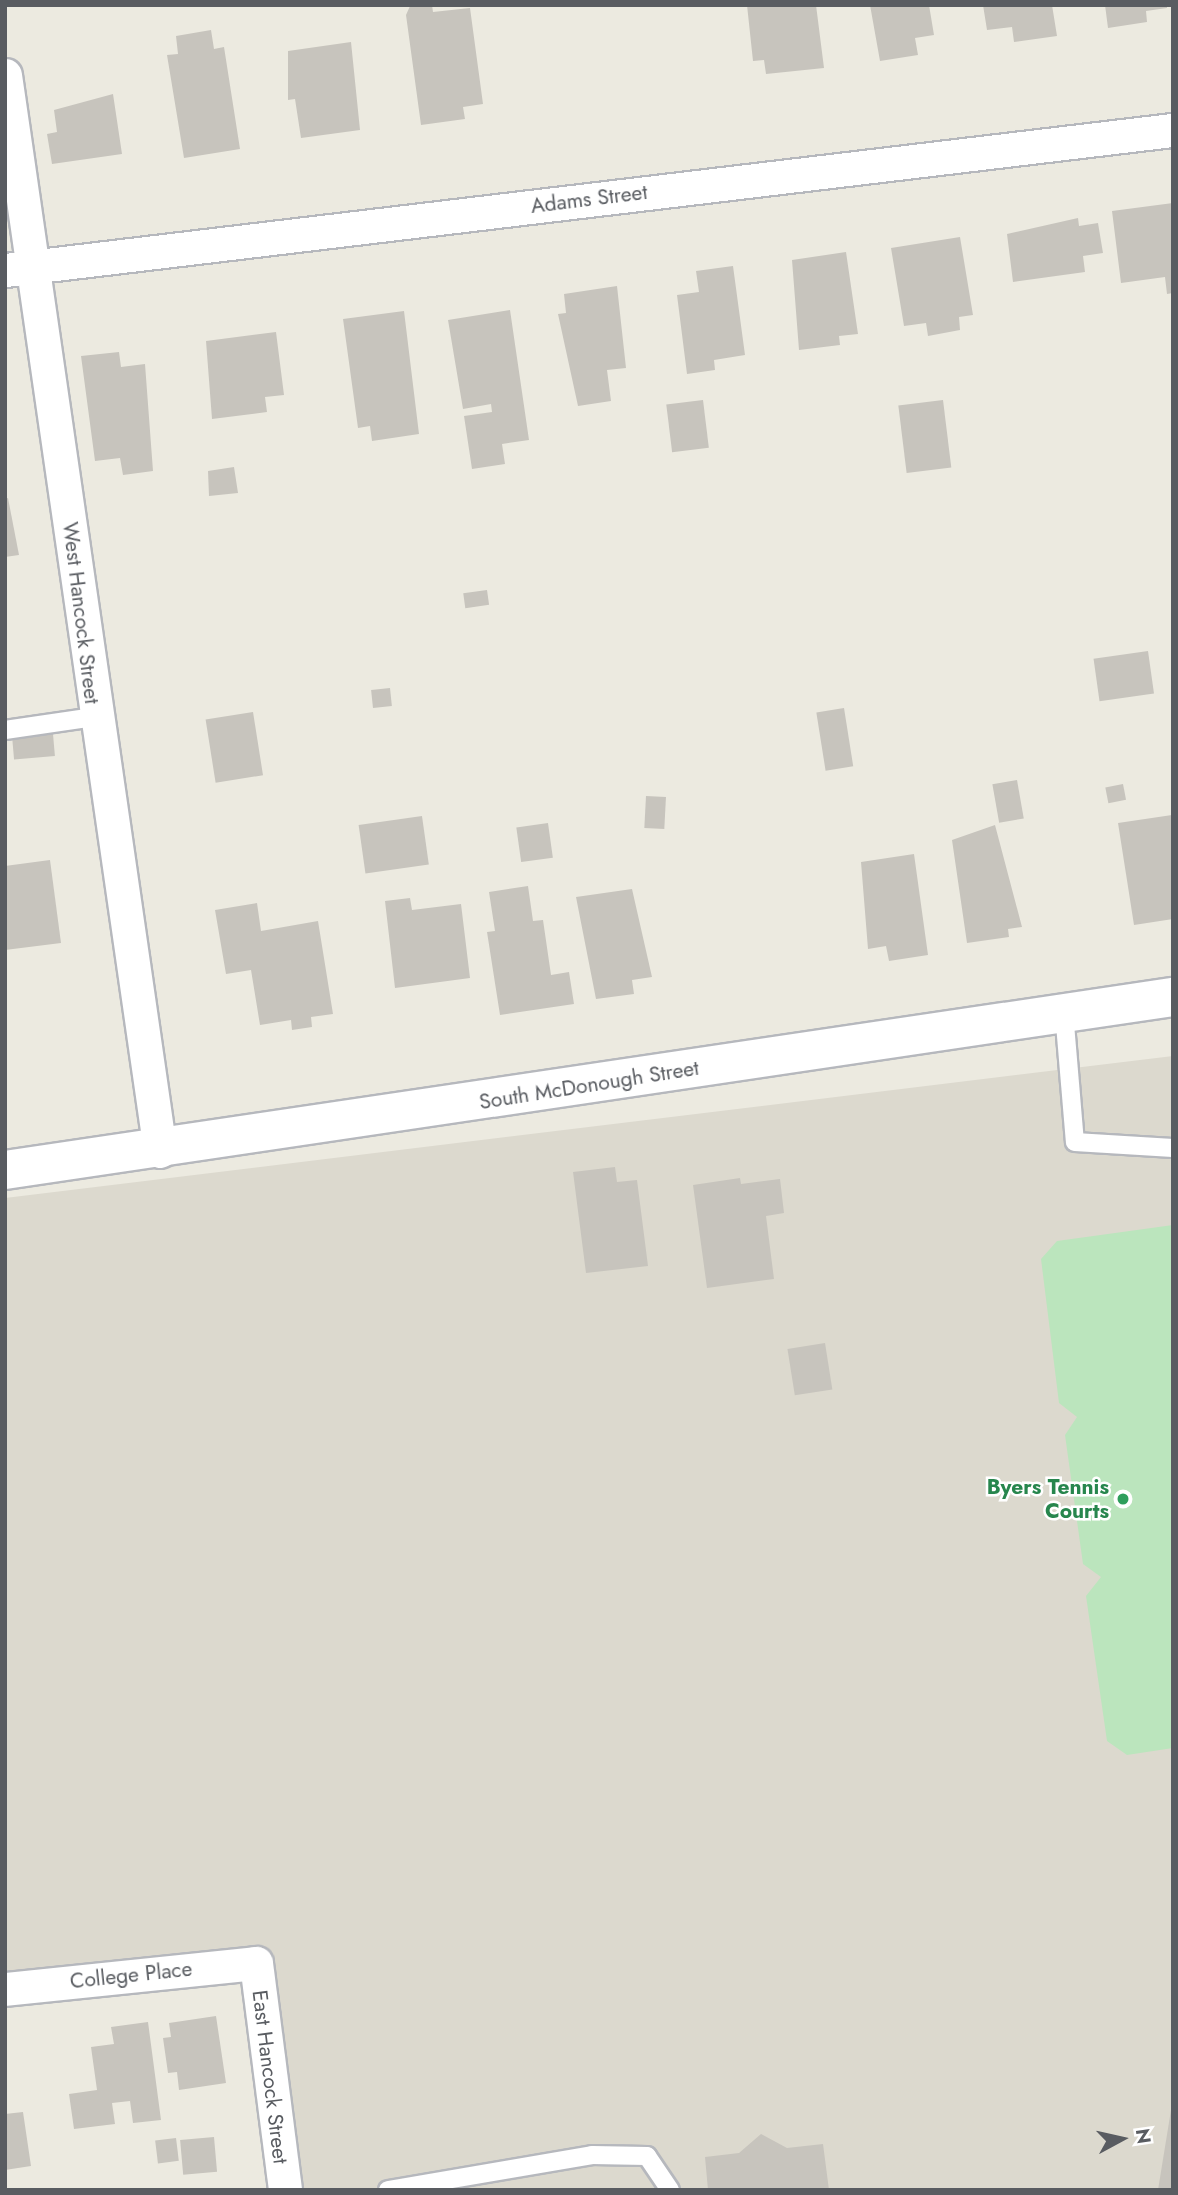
<!DOCTYPE html>
<style>
body{margin:0}
#map{position:relative;width:1178px;height:2195px;overflow:hidden;background:#eceae0;font-family:Jost,sans-serif}
div>[style]{position:absolute}
.education>*{inset:0;background:#dcd9ce}
.green>*{inset:0;background:#bbe5bd}
.building>*{inset:0;background:#c7c4bd;transform-origin:0 0}
.roads{filter:drop-shadow(2px 0 #b6b8bd) drop-shadow(-2px 0 #b6b8bd) drop-shadow(0 2px #b6b8bd) drop-shadow(0 -2px #b6b8bd)}
.service>*{height:18px;margin:-9px;padding:0 9px;transform-origin:9px;border-radius:9px;background:#fff}
.minor>*{height:33px;margin:-16.5px;padding:0 16.5px;transform-origin:16.5px;border-radius:16.5px;background:#fff}
.tertiary>*{height:38px;margin:-19px;padding:0 19px;transform-origin:19px;border-radius:19px;background:#fff}
.dots>*{width:19px;height:19px;translate:-50% -50%;box-sizing:border-box;border:4px solid #fff;border-radius:50%}
span{translate:-50% -50%;white-space:nowrap;text-align:center;line-height:1.15;-webkit-text-stroke:5px #fff;paint-order:stroke}
.street-label{font-size:21px;color:#595c61}
.leisure-label{font-size:21px;color:#27864d;font-weight:700}
.right{translate:-100% -50%;text-align:right}
.frame{position:absolute;inset:0;border:7px solid #595c61;pointer-events:none}
.north{position:absolute;left:1087px;top:2104px;width:70px;height:70px;-webkit-text-stroke:5px #fff;paint-order:stroke;rotate:82deg;font-size:19px;font-weight:700;line-height:28px;text-align:center;color:#595c61}
.north::after{content:'';display:block;margin:auto;width:24px;height:32px;background:#595c61;clip-path:polygon(50% 0,100% 100%,50% 72%,0 100%)}
</style>
<div id="map">
<div class="education">
<div style="clip-path:polygon(1173px 1056px,1173px 2190px,304px 2190px,273px 1967px,5px 1986px,5px 1198px)"></div>
</div>
<div class="green">
<div style="clip-path:polygon(1173px 1225px,1173px 1748px,1127px 1755px,1107px 1741px,1086px 1596px,1101px 1577px,1083px 1564px,1065px 1435px,1077px 1417px,1059px 1403px,1041px 1259px,1057px 1241px)"></div>
</div>
<div class="building">
<div style="clip-path:polygon(432px 5px,433px 12px,470px 8px,483px 104px,463px 107px,465px 119px,421px 125px,406px 15px,410px 6px)"></div>
<div style="clip-path:polygon(747px 5px,816px 5px,824px 68px,766px 74px,764px 60px,753px 61px)"></div>
<div style="clip-path:polygon(870px 5px,929px 5px,934px 35px,915px 38px,918px 55px,880px 61px)"></div>
<div style="clip-path:polygon(983px 5px,1052px 5px,1057px 36px,1014px 42px,1012px 27px,987px 30px)"></div>
<div style="clip-path:polygon(1105px 5px,1167px 5px,1167px 8px,1146px 11px,1147px 22px,1108px 28px)"></div>
<div style="clip-path:polygon(211px 30px,214px 49px,224px 47px,240px 149px,184px 158px,167px 55px,178px 54px,176px 36px)"></div>
<div style="clip-path:polygon(351px 42px,360px 130px,301px 138px,295px 99px,288px 100px,288px 51px)"></div>
<div style="clip-path:polygon(113px 94px,122px 154px,52px 164px,47px 134px,57px 132px,54px 110px)"></div>
<div style="clip-path:polygon(1173px 203px,1173px 293px,1167px 294px,1165px 277px,1121px 283px,1112px 211px)"></div>
<div style="clip-path:polygon(1078px 218px,1079px 226px,1098px 223px,1103px 253px,1083px 256px,1085px 272px,1013px 282px,1007px 234px)"></div>
<div style="clip-path:polygon(960px 237px,973px 315px,959px 317px,960px 330px,928px 336px,926px 323px,904px 326px,891px 248px)"></div>
<div style="clip-path:polygon(846px 252px,858px 334px,839px 336px,840px 345px,799px 350px,792px 260px)"></div>
<div style="clip-path:polygon(733px 266px,745px 355px,714px 360px,715px 370px,687px 374px,677px 295px,699px 292px,696px 271px)"></div>
<div style="clip-path:polygon(617px 286px,626px 368px,607px 370px,611px 401px,578px 406px,558px 314px,566px 313px,564px 294px)"></div>
<div style="clip-path:polygon(510px 310px,529px 440px,502px 444px,505px 464px,472px 469px,464px 416px,492px 412px,491px 404px,463px 409px,448px 320px)"></div>
<div style="clip-path:polygon(404px 311px,419px 434px,372px 441px,370px 426px,358px 428px,343px 319px)"></div>
<div style="clip-path:polygon(276px 332px,284px 395px,265px 397px,267px 412px,212px 419px,206px 341px)"></div>
<div style="clip-path:polygon(119px 352px,121px 367px,145px 364px,153px 471px,123px 475px,120px 458px,95px 461px,81px 356px)"></div>
<div style="left:703px;top:400px;width:48px;height:37px;rotate:83deg"></div>
<div style="left:943px;top:400px;width:68px;height:45px;rotate:83deg"></div>
<div style="clip-path:polygon(234px 467px,238px 493px,209px 496px,208px 471px)"></div>
<div style="clip-path:polygon(8px 498px,19px 555px,5px 557px,5px 499px)"></div>
<div style="left:487px;top:590px;width:15px;height:24px;rotate:82deg"></div>
<div style="left:1148px;top:651px;width:43px;height:55px;rotate:82deg"></div>
<div style="left:390px;top:688px;width:18px;height:19px;rotate:84deg"></div>
<div style="left:844px;top:708px;width:59px;height:28px;rotate:81deg"></div>
<div style="left:253px;top:712px;width:64px;height:48px;rotate:81deg"></div>
<div style="left:53px;top:734px;width:22px;height:41px;rotate:85deg"></div>
<div style="left:1017px;top:780px;width:39px;height:25px;rotate:80deg"></div>
<div style="left:1123px;top:784px;width:16px;height:18px;rotate:79deg"></div>
<div style="left:646px;top:796px;width:20px;height:32px;rotate:3deg"></div>
<div style="clip-path:polygon(1172px 815px,1173px 919px,1134px 925px,1118px 823px)"></div>
<div style="left:422px;top:816px;width:49px;height:64px;rotate:82deg"></div>
<div style="left:548px;top:823px;width:35px;height:32px;rotate:82deg"></div>
<div style="clip-path:polygon(995px 825px,1022px 927px,1008px 929px,1009px 937px,967px 943px,952px 840px)"></div>
<div style="clip-path:polygon(914px 854px,928px 955px,889px 961px,886px 946px,868px 949px,861px 862px)"></div>
<div style="clip-path:polygon(50px 860px,61px 943px,5px 950px,5px 866px)"></div>
<div style="clip-path:polygon(528px 886px,533px 921px,543px 920px,551px 975px,569px 972px,574px 1004px,500px 1015px,487px 932px,495px 931px,489px 892px)"></div>
<div style="clip-path:polygon(632px 889px,652px 977px,632px 980px,634px 994px,596px 999px,576px 897px)"></div>
<div style="clip-path:polygon(410px 898px,412px 910px,461px 904px,470px 978px,395px 988px,385px 901px)"></div>
<div style="clip-path:polygon(257px 903px,261px 931px,318px 921px,333px 1014px,311px 1017px,312px 1027px,292px 1030px,291px 1020px,260px 1025px,251px 970px,226px 974px,215px 910px)"></div>
<div style="clip-path:polygon(615px 1167px,617px 1182px,637px 1180px,648px 1266px,586px 1273px,573px 1172px)"></div>
<div style="clip-path:polygon(740px 1178px,741px 1184px,780px 1179px,784px 1213px,766px 1216px,774px 1279px,707px 1288px,693px 1185px)"></div>
<div style="left:825px;top:1343px;width:47px;height:38px;rotate:81deg"></div>
<div style="clip-path:polygon(216px 2016px,226px 2083px,179px 2090px,177px 2072px,168px 2073px,163px 2038px,171px 2037px,169px 2023px)"></div>
<div style="clip-path:polygon(148px 2022px,161px 2120px,133px 2123px,130px 2101px,112px 2103px,115px 2124px,74px 2129px,69px 2094px,97px 2090px,91px 2047px,114px 2044px,111px 2027px)"></div>
<div style="clip-path:polygon(1171px 2110px,1173px 2190px,1158px 2190px)"></div>
<div style="clip-path:polygon(23px 2112px,31px 2166px,5px 2170px,5px 2114px)"></div>
<div style="clip-path:polygon(761px 2134px,787px 2148px,823px 2144px,829px 2190px,708px 2190px,705px 2157px,739px 2153px)"></div>
<div style="left:214px;top:2137px;width:35px;height:34px;rotate:85deg"></div>
<div style="left:176px;top:2138px;width:23px;height:21px;rotate:83deg"></div>
</div>
<div class="roads">
<div class="service">
<div style="left:5px;top:730px;width:90px;rotate:-8.3deg"></div>
<div style="left:1064px;top:1012px;width:130px;rotate:85.2deg"></div>
<div style="left:1075px;top:1142px;width:98px;rotate:3.5deg"></div>
<div style="left:388px;top:2190px;width:207px;rotate:-9.7deg"></div>
<div style="left:592px;top:2155px;width:55px;rotate:1deg"></div>
<div style="left:647px;top:2156px;width:41px;rotate:55.9deg"></div>
</div>
<div class="minor">
<div style="left:5px;top:75px;width:1087px;rotate:81.8deg"></div>
<div style="left:5px;top:270px;width:1176px;rotate:-6.84deg"></div>
<div style="left:5px;top:1989px;width:252px;rotate:-5.9deg"></div>
<div style="left:256px;top:1963px;width:229px;rotate:82.7deg"></div>
</div>
<div class="tertiary">
<div style="left:5px;top:1170px;width:1181px;rotate:-8.43deg"></div>
</div>
</div>
<div class="dots">
<div style="left:1123px;top:1499px;background:#2e9e5b"></div>
</div>
<div class="street-label">
<span style="left:589px;top:199px;rotate:-7deg">Adams Street</span>
<span style="left:81px;top:613px;rotate:83deg">West Hancock Street</span>
<span style="left:589px;top:1085px;rotate:-9deg">South McDonough Street</span>
<span style="left:131px;top:1975px;rotate:-6deg">College Place</span>
<span style="left:270px;top:2077px;rotate:83deg">East Hancock Street</span>
</div>
<div class="leisure-label">
<span class="right" style="left:1109px;top:1499px">Byers Tennis<br>Courts</span>
</div>
<div class="frame"></div>
<div class="north">N</div>
</div>
